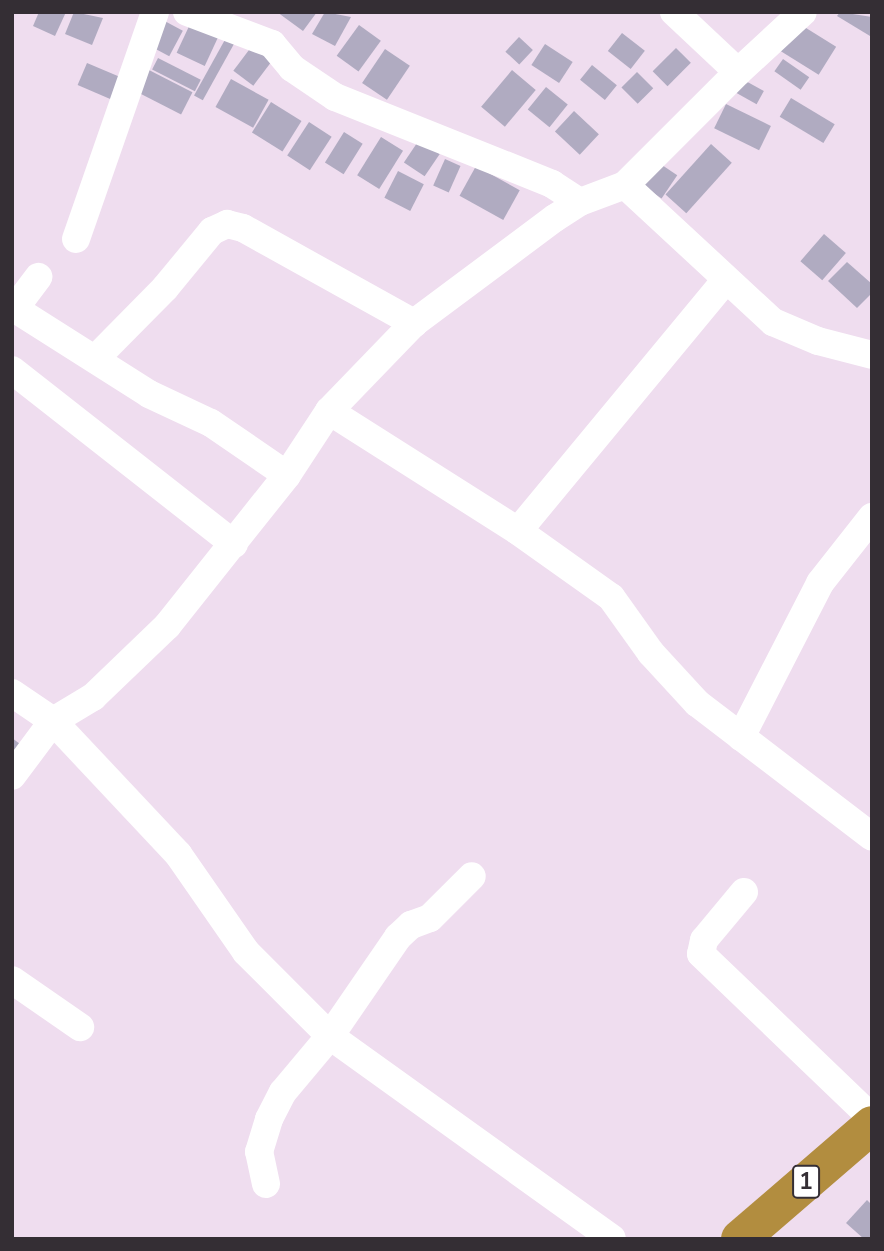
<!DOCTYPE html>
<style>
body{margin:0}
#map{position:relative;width:884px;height:1251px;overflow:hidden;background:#efddef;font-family:"Nunito Sans",sans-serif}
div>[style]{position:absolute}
.building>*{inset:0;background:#b0abc1;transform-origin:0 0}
.minor>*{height:28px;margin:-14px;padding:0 14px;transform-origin:14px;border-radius:14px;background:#fff}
.highway>*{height:38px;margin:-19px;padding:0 19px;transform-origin:19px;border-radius:19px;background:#b28d3f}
span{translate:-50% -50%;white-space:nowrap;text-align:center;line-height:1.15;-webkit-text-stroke:5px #fff;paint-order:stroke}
.shield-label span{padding:2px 5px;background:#fff;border:2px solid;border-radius:5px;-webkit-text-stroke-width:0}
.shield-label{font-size:23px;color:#342e34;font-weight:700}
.frame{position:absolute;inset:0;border:14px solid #342e34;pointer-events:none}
</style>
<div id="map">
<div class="building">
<div style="clip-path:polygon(39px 12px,66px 12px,55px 36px,33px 26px)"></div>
<div style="clip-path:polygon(74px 12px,103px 18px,92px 45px,65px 34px)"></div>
<div style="clip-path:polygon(277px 12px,317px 12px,303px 31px)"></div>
<div style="clip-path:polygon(325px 12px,351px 17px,335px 46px,312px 34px)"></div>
<div style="clip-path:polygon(840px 12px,872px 17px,870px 36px,837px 16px)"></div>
<div style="left:159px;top:18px;width:27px;height:29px;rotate:28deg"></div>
<div style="left:191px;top:22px;width:31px;height:34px;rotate:25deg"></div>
<div style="left:798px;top:23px;width:45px;height:33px;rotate:32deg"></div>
<div style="left:359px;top:25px;width:27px;height:38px;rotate:36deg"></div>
<div style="left:622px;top:33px;width:29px;height:23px;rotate:38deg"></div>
<div style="left:227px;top:36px;width:10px;height:68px;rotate:29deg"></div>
<div style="left:519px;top:37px;width:19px;height:20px;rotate:43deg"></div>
<div style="left:255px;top:42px;width:25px;height:36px;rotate:37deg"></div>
<div style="left:545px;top:44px;width:33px;height:25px;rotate:33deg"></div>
<div style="left:676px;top:48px;width:21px;height:33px;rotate:45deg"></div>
<div style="left:385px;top:49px;width:30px;height:41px;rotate:34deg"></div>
<div style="left:158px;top:58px;width:48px;height:13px;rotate:27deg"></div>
<div style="left:783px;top:59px;width:32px;height:15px;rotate:35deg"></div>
<div style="left:87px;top:63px;width:36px;height:24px;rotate:23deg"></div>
<div style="left:592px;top:65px;width:32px;height:19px;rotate:39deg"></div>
<div style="left:147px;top:69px;width:51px;height:25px;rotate:27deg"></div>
<div style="left:512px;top:70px;width:31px;height:48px;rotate:40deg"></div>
<div style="left:637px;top:72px;width:23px;height:22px;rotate:45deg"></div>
<div style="left:231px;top:79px;width:43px;height:32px;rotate:29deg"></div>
<div style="left:742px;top:79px;width:25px;height:15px;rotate:29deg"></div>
<div style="left:546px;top:87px;width:28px;height:29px;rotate:39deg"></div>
<div style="left:791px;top:98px;width:51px;height:22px;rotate:31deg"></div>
<div style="left:271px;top:102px;width:36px;height:36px;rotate:32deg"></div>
<div style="left:726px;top:104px;width:50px;height:27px;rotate:26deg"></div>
<div style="left:574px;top:111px;width:34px;height:28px;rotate:43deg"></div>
<div style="left:309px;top:122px;width:27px;height:40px;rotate:33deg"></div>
<div style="left:344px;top:132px;width:22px;height:36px;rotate:32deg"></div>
<div style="left:381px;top:137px;width:26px;height:45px;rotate:32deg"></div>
<div style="left:419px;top:140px;width:25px;height:27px;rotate:34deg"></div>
<div style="left:711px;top:144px;width:28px;height:68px;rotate:42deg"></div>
<div style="left:445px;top:159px;width:17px;height:29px;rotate:24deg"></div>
<div style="left:659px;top:163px;width:22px;height:28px;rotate:34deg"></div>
<div style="left:476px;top:166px;width:50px;height:34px;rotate:29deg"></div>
<div style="left:398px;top:171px;width:29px;height:30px;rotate:27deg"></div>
<div style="left:824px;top:234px;width:29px;height:36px;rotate:41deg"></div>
<div style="clip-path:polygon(847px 262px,872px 284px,872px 293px,857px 308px,828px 281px)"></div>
<div style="clip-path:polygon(12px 738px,20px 744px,12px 754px)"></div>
<div style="clip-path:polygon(867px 1200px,872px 1205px,872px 1239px,864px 1239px,846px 1223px)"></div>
</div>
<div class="minor">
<div style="left:187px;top:12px;width:91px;rotate:20.6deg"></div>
<div style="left:272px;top:44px;width:31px;rotate:50deg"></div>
<div style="left:292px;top:68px;width:52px;rotate:34deg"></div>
<div style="left:335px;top:97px;width:234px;rotate:21.8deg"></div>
<div style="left:552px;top:184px;width:33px;rotate:33deg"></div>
<div style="left:738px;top:72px;width:88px;rotate:-42.7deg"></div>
<div style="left:625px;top:185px;width:202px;rotate:42.8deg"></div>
<div style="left:773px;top:322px;width:49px;rotate:22.9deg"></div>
<div style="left:818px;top:341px;width:56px;rotate:14.5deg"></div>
<div style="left:76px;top:239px;width:240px;rotate:-70.8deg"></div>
<div style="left:12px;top:307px;width:162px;rotate:32.4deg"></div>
<div style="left:149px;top:394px;width:68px;rotate:25.1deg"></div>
<div style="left:211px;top:423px;width:92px;rotate:34.4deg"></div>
<div style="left:15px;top:308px;width:39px;rotate:-53deg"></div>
<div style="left:95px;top:359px;width:100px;rotate:-45.4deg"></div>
<div style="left:165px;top:288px;width:74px;rotate:-50.5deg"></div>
<div style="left:212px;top:231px;width:17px;rotate:-25deg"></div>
<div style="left:227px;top:224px;width:16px;rotate:14deg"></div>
<div style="left:243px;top:228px;width:196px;rotate:29.1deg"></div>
<div style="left:12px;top:370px;width:282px;rotate:38.1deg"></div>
<div style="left:329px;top:411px;width:224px;rotate:32.4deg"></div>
<div style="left:518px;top:531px;width:114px;rotate:35.4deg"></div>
<div style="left:611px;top:597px;width:69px;rotate:54.5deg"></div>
<div style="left:651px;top:653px;width:68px;rotate:47.4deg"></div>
<div style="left:697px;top:703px;width:220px;rotate:37.4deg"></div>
<div style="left:518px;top:531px;width:326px;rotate:-50.4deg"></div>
<div style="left:12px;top:693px;width:50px;rotate:34.3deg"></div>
<div style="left:53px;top:721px;width:183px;rotate:46.8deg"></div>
<div style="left:178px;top:854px;width:119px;rotate:55.2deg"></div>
<div style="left:246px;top:952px;width:119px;rotate:45deg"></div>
<div style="left:330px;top:1036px;width:347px;rotate:35.7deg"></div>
<div style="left:741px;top:737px;width:173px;rotate:-62.8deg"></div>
<div style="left:820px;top:583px;width:84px;rotate:-51.8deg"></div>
<div style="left:12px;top:776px;width:69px;rotate:-53.3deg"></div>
<div style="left:53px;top:721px;width:47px;rotate:-31deg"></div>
<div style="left:93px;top:697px;width:103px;rotate:-43.8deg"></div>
<div style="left:167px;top:626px;width:193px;rotate:-51.5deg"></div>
<div style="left:287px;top:475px;width:77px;rotate:-56.7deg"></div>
<div style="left:329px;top:411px;width:122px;rotate:-46deg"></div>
<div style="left:414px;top:323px;width:176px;rotate:-36.7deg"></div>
<div style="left:555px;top:218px;width:30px;rotate:-33deg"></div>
<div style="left:580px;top:202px;width:48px;rotate:-20.7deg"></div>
<div style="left:625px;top:185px;width:160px;rotate:-45deg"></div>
<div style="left:738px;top:72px;width:88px;rotate:-136.8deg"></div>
<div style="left:744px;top:892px;width:62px;rotate:129.8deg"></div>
<div style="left:704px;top:940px;width:14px;rotate:102deg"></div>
<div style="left:701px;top:954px;width:237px;rotate:43.8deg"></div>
<div style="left:12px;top:980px;width:83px;rotate:34.7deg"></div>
<div style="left:266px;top:1184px;width:33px;rotate:-102deg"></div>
<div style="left:259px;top:1152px;width:34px;rotate:-73deg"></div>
<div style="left:269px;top:1119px;width:30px;rotate:-63deg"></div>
<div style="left:283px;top:1092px;width:73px;rotate:-50deg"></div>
<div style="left:330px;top:1036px;width:120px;rotate:-55.5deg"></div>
<div style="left:398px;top:937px;width:18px;rotate:-43deg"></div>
<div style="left:411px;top:925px;width:20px;rotate:-20deg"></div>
<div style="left:430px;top:918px;width:59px;rotate:-45deg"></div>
</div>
<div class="highway">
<div style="left:740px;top:1239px;width:174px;rotate:-40.8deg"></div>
</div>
<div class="shield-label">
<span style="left:806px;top:1182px">1</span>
</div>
<div class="frame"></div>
</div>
